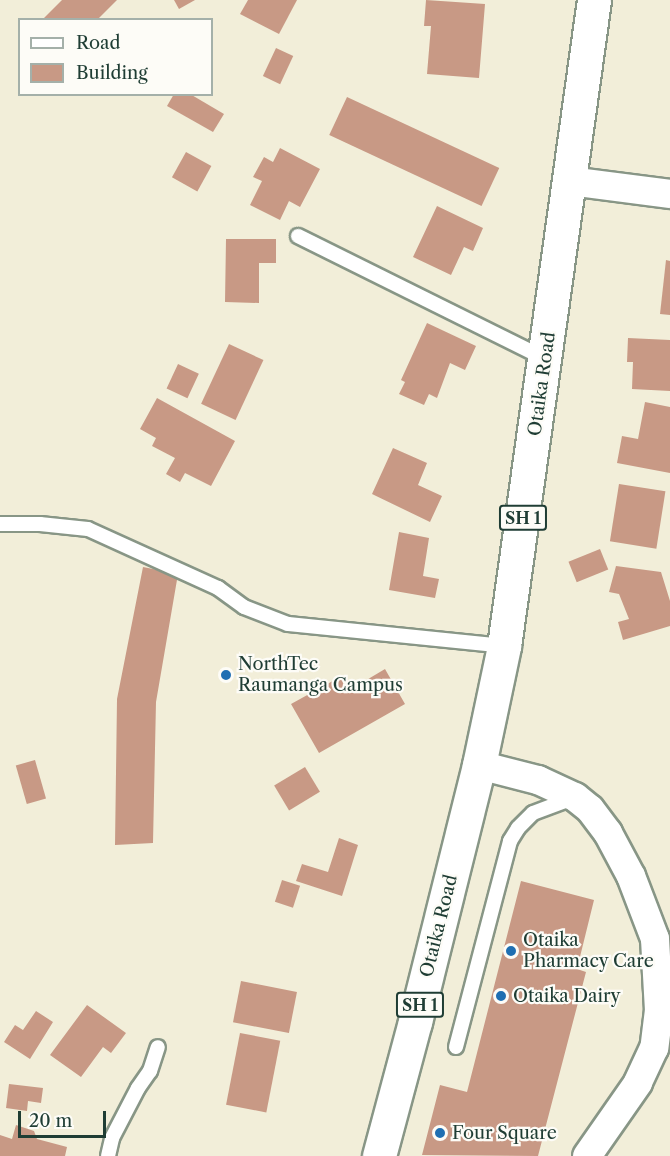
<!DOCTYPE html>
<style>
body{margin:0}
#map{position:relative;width:670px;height:1156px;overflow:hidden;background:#f2eed9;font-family:"Libre Caslon Text",serif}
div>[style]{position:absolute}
.building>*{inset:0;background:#c89985;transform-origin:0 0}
.roads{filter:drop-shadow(2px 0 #889686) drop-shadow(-2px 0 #889686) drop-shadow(0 2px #889686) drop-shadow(0 -2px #889686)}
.lane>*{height:14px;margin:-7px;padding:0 7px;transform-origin:7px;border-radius:7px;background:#fff}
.street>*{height:28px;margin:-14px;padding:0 14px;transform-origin:14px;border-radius:14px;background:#fff}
.highway>*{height:33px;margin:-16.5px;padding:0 16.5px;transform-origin:16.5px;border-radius:16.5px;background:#fff}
.dots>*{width:16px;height:16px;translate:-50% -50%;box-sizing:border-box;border:3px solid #fdfcf7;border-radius:50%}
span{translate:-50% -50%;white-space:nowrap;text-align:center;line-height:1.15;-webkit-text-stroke:4.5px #fdfcf7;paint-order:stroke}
.shield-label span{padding:2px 4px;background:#fdfcf7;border:2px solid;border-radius:4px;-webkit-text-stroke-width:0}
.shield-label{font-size:16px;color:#1f3d34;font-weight:700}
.street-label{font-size:18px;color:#1f3d34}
.poi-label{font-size:18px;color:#1f3d34}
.left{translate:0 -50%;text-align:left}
.legend{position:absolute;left:18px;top:18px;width:195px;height:78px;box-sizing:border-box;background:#fdfcf7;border:2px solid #a4b0a9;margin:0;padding:8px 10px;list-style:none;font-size:18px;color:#1f3d34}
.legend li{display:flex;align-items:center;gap:12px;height:30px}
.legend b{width:30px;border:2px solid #a4b0a9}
.scale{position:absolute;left:18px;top:1111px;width:88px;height:27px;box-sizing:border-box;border:3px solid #1f3d34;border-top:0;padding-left:8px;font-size:18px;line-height:21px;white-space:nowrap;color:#1f3d34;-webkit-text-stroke:4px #fdfcf7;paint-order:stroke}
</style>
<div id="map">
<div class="building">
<div style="clip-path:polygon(62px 0,117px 0,97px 20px,42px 20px)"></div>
<div style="clip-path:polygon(174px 0,195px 0,179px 9px)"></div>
<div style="clip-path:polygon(248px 0,297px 0,279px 34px,240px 14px)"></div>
<div style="clip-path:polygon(426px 0,485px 4px,479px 78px,427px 74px,431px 26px,424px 26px)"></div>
<div style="left:276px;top:48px;width:19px;height:31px;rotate:25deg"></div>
<div style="clip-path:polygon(174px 94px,190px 94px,224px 114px,213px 132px,167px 106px)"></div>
<div style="left:347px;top:97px;width:168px;height:42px;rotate:25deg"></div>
<div style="clip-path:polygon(280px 148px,320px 169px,300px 207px,289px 201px,280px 220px,250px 205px,262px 181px,253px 177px,264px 157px,273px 162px)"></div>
<div style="left:186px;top:152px;width:29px;height:29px;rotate:29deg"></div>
<div style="clip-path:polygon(437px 206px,483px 228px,473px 251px,464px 247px,451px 275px,413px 257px)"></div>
<div style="clip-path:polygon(226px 239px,276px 239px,276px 263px,259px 263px,259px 303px,225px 302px)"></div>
<div style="clip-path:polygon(666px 260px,670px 261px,670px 315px,660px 314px)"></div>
<div style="clip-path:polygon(427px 323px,476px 346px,465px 370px,450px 363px,437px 398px,429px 394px,424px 405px,399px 394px,405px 382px,401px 380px)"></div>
<div style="clip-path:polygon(628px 338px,670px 340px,670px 391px,632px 389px,633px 362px,627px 362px)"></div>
<div style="left:229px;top:344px;width:38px;height:66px;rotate:25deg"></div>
<div style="left:178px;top:364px;width:23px;height:27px;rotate:25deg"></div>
<div style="clip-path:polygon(157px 398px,235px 441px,211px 486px,185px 473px,180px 482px,166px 474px,175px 458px,152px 446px,156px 438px,140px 429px)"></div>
<div style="clip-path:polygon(645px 402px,670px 407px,670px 473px,617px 463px,622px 436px,638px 439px)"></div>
<div style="clip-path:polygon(393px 448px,427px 463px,418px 485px,442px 496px,430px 522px,372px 494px)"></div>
<div style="left:619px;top:484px;width:47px;height:58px;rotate:9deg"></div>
<div style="clip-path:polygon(399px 532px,429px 538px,423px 576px,439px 579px,435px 598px,389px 590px)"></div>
<div style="left:600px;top:549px;width:22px;height:34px;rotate:68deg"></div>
<div style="clip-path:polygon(616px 566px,661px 572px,670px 601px,670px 626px,623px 640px,618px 622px,629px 619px,619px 594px,609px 592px)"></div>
<div style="clip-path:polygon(143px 567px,178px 574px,156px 702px,153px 843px,115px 845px,117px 699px)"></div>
<div style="clip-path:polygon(385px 669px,405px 704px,319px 753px,291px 704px,340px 677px,348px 691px)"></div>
<div style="left:35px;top:760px;width:40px;height:20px;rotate:74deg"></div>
<div style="left:305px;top:767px;width:29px;height:36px;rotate:59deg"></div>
<div style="clip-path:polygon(339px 838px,358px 845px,342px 896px,296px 881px,302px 864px,328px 872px)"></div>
<div style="left:282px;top:880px;width:19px;height:23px;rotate:18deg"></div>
<div style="clip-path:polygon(521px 881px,594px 900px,577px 969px,586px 972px,538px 1156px,422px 1155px,440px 1085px,467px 1092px)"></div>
<div style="left:241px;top:981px;width:57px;height:42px;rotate:11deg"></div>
<div style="clip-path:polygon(87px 1005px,126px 1033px,111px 1053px,103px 1047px,81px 1077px,50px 1055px)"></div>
<div style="clip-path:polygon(36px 1011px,53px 1022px,30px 1059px,4px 1042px,15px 1025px,23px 1030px)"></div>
<div style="left:240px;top:1033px;width:41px;height:73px;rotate:11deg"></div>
<div style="clip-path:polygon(9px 1084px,43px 1088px,41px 1103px,28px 1101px,27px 1111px,6px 1108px)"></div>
<div style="clip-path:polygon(16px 1125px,34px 1131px,37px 1139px,67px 1147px,65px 1156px,0 1156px,0 1135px,12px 1139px)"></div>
</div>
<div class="roads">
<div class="lane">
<div style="left:298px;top:236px;width:275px;rotate:26.4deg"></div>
<div style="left:0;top:524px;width:40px"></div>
<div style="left:40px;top:524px;width:48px;rotate:5.9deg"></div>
<div style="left:88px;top:529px;width:143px;rotate:24.4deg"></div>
<div style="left:218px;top:588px;width:32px;rotate:36deg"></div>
<div style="left:244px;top:607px;width:47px;rotate:21.1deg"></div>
<div style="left:288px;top:624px;width:217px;rotate:5.8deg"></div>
<div style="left:456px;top:1047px;width:213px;rotate:-75.3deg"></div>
<div style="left:510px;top:841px;width:15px;rotate:-58deg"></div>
<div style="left:518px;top:828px;width:21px;rotate:-45deg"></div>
<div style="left:533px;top:813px;width:43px;rotate:-20.6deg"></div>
<div style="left:108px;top:1156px;width:18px;rotate:-77deg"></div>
<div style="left:112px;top:1138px;width:56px;rotate:-62.5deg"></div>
<div style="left:138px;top:1088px;width:21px;rotate:-55deg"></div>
<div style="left:150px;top:1071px;width:25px;rotate:-72deg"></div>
</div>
<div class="street">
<div style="left:569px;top:181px;width:102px;rotate:7.3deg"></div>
<div style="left:479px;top:765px;width:61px;rotate:14.3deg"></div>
<div style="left:538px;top:780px;width:41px;rotate:24.7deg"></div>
<div style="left:575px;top:797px;width:19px;rotate:39deg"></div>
<div style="left:590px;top:809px;width:30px;rotate:53deg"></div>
<div style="left:608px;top:833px;width:49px;rotate:61.9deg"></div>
<div style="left:631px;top:876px;width:67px;rotate:69.1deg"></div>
<div style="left:655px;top:939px;width:71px;rotate:86.8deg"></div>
<div style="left:659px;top:1010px;width:38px;rotate:97deg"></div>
<div style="left:654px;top:1048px;width:38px;rotate:115deg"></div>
<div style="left:638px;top:1083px;width:89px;rotate:124.9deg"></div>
</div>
<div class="highway">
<div style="left:379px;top:1156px;width:139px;rotate:-75deg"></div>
<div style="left:415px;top:1022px;width:265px;rotate:-76deg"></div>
<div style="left:479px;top:765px;width:122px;rotate:-78.1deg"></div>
<div style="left:504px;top:646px;width:652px;rotate:-82.07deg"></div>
</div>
</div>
<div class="dots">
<div style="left:226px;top:675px;background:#1f6fb2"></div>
<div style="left:511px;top:951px;background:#1f6fb2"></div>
<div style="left:501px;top:996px;background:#1f6fb2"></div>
<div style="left:440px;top:1133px;background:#1f6fb2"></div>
</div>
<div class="shield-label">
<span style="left:523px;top:518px">SH 1</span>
<span style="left:420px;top:1005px">SH 1</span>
</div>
<div class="street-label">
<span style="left:542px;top:384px;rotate:-82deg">Otaika Road</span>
<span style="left:439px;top:926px;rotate:-76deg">Otaika Road</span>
</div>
<div class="poi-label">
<span class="left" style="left:238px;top:675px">NorthTec<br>Raumanga Campus</span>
<span class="left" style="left:523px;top:951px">Otaika<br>Pharmacy Care</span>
<span class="left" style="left:513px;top:996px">Otaika Dairy</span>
<span class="left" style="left:452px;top:1133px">Four Square</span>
</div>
<ul class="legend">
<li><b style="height:8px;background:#fff"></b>Road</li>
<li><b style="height:16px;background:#c89985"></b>Building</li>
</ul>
<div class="scale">20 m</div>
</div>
